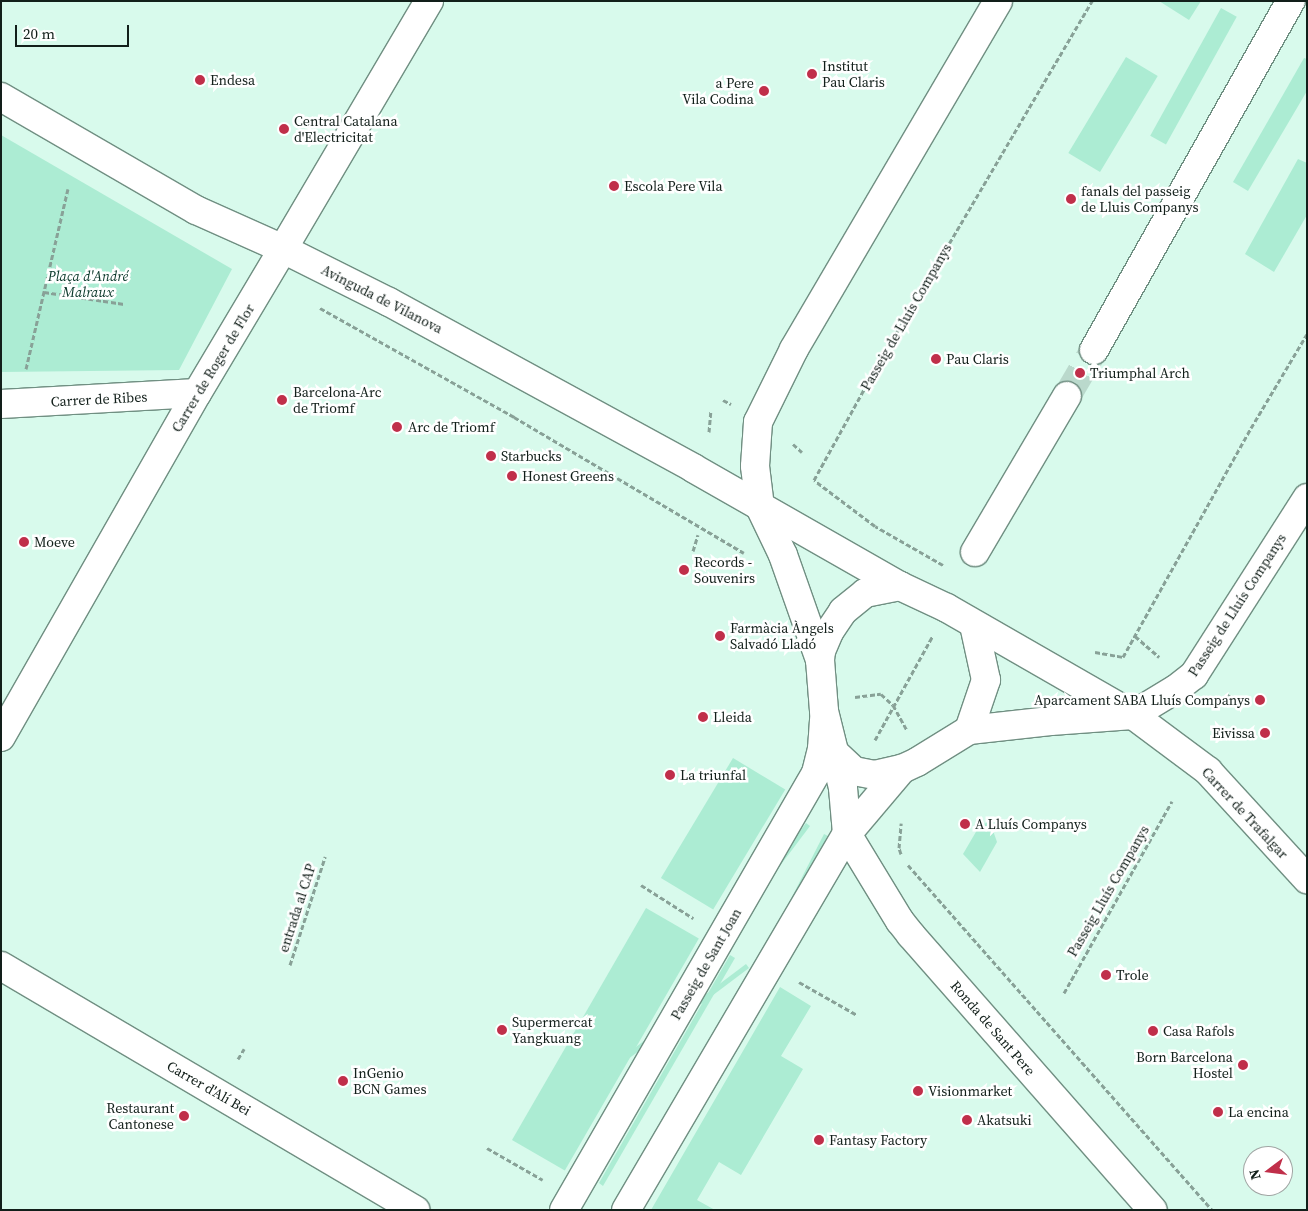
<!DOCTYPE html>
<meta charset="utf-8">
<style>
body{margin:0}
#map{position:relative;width:1308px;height:1211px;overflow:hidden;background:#d8faec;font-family:"Source Serif 4",serif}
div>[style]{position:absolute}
.green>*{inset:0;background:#acecd3;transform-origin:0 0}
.minor-tunnel>*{height:28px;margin-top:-14px;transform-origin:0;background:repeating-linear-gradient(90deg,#bad9cc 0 28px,transparent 0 42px)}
.path>*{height:3px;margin-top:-1.5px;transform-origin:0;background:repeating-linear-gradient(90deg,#88a197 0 5px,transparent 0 7.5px)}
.roads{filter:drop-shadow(1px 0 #708f82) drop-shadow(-1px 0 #708f82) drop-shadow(0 1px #708f82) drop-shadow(0 -1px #708f82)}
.minor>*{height:28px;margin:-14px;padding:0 14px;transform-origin:14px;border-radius:14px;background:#fff}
.major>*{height:28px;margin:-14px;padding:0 14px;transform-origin:14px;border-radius:14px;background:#fff}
.dots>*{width:14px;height:14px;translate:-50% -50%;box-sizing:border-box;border:2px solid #fff;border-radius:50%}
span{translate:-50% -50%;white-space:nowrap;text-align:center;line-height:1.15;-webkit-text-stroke:5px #fff;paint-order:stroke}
.poi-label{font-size:14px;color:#121f1a}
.left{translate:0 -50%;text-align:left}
.right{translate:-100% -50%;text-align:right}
.park-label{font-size:14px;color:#093729;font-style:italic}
.street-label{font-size:14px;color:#121f1a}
.frame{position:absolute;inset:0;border:2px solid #121f1a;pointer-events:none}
.north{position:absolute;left:1243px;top:1146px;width:50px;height:50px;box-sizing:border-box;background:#fff;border:1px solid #a0a5a3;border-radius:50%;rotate:255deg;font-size:14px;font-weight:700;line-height:20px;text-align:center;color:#121f1a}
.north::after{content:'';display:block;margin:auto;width:18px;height:22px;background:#c02f4a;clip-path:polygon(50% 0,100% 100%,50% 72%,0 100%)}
.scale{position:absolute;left:15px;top:25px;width:114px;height:22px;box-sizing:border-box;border:2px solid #121f1a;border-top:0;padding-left:6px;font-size:15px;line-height:18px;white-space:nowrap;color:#121f1a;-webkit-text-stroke:4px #fff;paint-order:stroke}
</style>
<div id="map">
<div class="green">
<div style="clip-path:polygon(1159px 1px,1201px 1px,1189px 20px)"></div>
<div style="left:1221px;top:8px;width:18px;height:146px;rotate:29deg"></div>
<div style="left:1126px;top:57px;width:37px;height:112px;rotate:31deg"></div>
<div style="clip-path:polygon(1304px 58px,1307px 59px,1307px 91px,1248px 191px,1233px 182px)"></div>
<div style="clip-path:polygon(1px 135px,232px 269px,179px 370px,1px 372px)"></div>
<div style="clip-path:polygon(1298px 159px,1307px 163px,1307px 215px,1274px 272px,1245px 254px)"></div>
<div style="left:733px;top:758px;width:61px;height:140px;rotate:31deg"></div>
<div style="clip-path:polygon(990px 822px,997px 842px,980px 872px,963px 854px,980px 825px)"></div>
<div style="left:806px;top:823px;width:5px;height:125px;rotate:37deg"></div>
<div style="left:824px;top:834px;width:4px;height:125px;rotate:27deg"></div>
<div style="left:646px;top:908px;width:61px;height:268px;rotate:30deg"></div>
<div style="clip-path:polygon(730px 955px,735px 958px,603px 1186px,599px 1183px)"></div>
<div style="left:746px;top:964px;width:5px;height:264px;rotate:53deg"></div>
<div style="clip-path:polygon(780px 987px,811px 1006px,781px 1056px,803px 1069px,741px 1175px,719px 1162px,697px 1200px,715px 1210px,651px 1210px)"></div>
</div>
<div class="minor-tunnel">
<div style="left:1067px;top:396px;width:53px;rotate:-59.6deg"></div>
</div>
<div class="path">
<div style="left:44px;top:292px;width:81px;rotate:8.5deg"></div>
<div style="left:320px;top:308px;width:223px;rotate:29.3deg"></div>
<div style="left:514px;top:417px;width:267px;rotate:30.6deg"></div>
<div style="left:26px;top:369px;width:185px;rotate:-76.9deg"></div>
<div style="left:723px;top:400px;width:9px;rotate:27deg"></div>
<div style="left:709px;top:432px;width:21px;rotate:-85deg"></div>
<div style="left:1306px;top:434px;width:1px"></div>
<div style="left:793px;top:444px;width:12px;rotate:42deg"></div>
<div style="left:693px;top:551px;width:17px;rotate:-73deg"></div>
<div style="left:943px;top:565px;width:78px;rotate:-150.2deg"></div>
<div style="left:875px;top:526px;width:76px;rotate:-143deg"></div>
<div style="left:814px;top:480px;width:130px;rotate:-61.1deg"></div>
<div style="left:877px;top:366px;width:424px;rotate:-59.5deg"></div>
<div style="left:1135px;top:636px;width:32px;rotate:41deg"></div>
<div style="left:1095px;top:652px;width:28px;rotate:10deg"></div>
<div style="left:1123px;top:657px;width:262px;rotate:-60.8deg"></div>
<div style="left:1251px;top:428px;width:109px;rotate:-59.2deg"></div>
<div style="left:1226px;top:694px;width:12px;rotate:31deg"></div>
<div style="left:855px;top:697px;width:26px;rotate:-7deg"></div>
<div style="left:881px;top:694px;width:16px;rotate:43deg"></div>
<div style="left:893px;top:705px;width:29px;rotate:61deg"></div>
<div style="left:875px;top:740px;width:118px;rotate:-61deg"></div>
<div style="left:901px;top:854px;width:6px;rotate:-108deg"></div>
<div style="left:899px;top:848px;width:25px;rotate:-85deg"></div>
<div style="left:908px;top:865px;width:460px;rotate:48.6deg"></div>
<div style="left:641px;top:885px;width:62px;rotate:32.4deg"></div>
<div style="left:290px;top:965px;width:114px;rotate:-72deg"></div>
<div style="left:799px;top:982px;width:67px;rotate:29.6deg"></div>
<div style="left:1064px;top:993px;width:220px;rotate:-60.6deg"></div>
<div style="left:238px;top:1059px;width:12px;rotate:-59deg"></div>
<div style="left:487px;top:1148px;width:64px;rotate:29.7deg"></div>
</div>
<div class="roads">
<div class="minor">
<div style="left:1px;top:97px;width:225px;rotate:30.1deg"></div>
<div style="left:196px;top:210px;width:95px;rotate:24.1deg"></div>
<div style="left:283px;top:249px;width:168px;rotate:120.8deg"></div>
<div style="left:197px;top:393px;width:396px;rotate:119.7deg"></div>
<div style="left:1094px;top:350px;width:401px;rotate:-60.6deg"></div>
<div style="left:1px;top:404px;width:196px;rotate:-3.2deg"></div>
<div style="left:760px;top:507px;width:41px;rotate:-97deg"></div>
<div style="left:755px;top:466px;width:44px;rotate:-86.1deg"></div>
<div style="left:758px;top:422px;width:81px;rotate:-63.7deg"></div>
<div style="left:794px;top:349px;width:403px;rotate:-59.6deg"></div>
<div style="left:975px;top:552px;width:181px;rotate:-59.5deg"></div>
<div style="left:820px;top:660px;width:9px;rotate:-84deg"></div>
<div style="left:821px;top:651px;width:21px;rotate:-67deg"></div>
<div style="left:829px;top:632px;width:25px;rotate:-56deg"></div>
<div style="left:843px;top:611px;width:28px;rotate:-39deg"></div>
<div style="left:865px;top:593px;width:36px;rotate:-11deg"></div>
<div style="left:969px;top:730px;width:82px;rotate:-6.3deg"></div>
<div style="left:1051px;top:721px;width:82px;rotate:-4.2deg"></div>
<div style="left:1133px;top:715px;width:50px;rotate:-31.2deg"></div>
<div style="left:1176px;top:689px;width:23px;rotate:-38deg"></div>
<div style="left:1194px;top:675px;width:210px;rotate:-57.4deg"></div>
<div style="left:837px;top:755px;width:23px;rotate:43deg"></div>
<div style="left:854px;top:771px;width:21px;rotate:11deg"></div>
<div style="left:875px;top:775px;width:28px;rotate:-13deg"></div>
<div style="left:902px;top:769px;width:17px;rotate:-25deg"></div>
<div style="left:917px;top:762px;width:61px;rotate:-31.6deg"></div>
<div style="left:969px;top:730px;width:53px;rotate:-71.2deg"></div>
<div style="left:986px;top:680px;width:56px;rotate:-102.3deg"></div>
<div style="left:1px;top:966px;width:481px;rotate:30.5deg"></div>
<div style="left:564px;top:1210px;width:504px;rotate:-60.03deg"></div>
<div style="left:816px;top:773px;width:25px;rotate:-76deg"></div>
<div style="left:822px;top:749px;width:32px;rotate:-86deg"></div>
<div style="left:626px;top:1210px;width:436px;rotate:-59.6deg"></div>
<div style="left:847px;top:834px;width:85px;rotate:-49.8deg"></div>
</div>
<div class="major">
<div style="left:429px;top:1px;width:288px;rotate:120.5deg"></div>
<div style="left:283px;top:249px;width:119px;rotate:26.6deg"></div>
<div style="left:389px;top:302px;width:346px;rotate:28.6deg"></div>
<div style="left:693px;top:468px;width:238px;rotate:29.7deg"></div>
<div style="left:900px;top:586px;width:52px;rotate:25.1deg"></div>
<div style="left:947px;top:608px;width:215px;rotate:29.9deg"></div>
<div style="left:1133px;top:715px;width:94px;rotate:36.7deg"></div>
<div style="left:1208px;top:771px;width:147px;rotate:47.5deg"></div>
<div style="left:760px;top:507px;width:53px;rotate:64.4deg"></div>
<div style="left:783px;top:555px;width:111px;rotate:70.6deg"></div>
<div style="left:820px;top:660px;width:51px;rotate:85.5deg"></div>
<div style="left:824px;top:711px;width:79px;rotate:76.1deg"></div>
<div style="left:843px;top:788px;width:46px;rotate:85deg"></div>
<div style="left:847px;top:834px;width:102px;rotate:58.7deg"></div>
<div style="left:900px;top:921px;width:18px;rotate:52deg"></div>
<div style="left:911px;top:935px;width:366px;rotate:48.7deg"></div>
</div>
</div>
<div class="dots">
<div style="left:812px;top:74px;background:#c02f4a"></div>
<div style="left:200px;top:80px;background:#c02f4a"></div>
<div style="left:764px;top:91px;background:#c02f4a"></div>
<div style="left:284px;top:129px;background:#c02f4a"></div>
<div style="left:614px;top:186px;background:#c02f4a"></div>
<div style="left:1071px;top:199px;background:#c02f4a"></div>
<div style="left:936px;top:359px;background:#c02f4a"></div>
<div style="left:1080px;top:373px;background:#c02f4a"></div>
<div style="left:282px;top:400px;background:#c02f4a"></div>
<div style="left:397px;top:427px;background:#c02f4a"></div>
<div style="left:491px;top:456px;background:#c02f4a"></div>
<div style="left:512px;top:476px;background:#c02f4a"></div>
<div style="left:24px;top:542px;background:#c02f4a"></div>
<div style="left:684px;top:570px;background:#c02f4a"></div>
<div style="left:720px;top:636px;background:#c02f4a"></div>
<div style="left:1260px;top:700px;background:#c02f4a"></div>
<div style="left:703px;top:717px;background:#c02f4a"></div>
<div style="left:1265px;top:733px;background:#c02f4a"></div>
<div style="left:670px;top:775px;background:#c02f4a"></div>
<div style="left:965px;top:824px;background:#c02f4a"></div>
<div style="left:1106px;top:975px;background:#c02f4a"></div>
<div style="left:502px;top:1030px;background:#c02f4a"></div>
<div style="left:1153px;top:1031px;background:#c02f4a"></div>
<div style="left:1243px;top:1065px;background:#c02f4a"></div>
<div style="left:343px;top:1081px;background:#c02f4a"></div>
<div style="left:918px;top:1091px;background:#c02f4a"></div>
<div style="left:1218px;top:1112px;background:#c02f4a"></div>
<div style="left:184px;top:1116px;background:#c02f4a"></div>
<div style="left:967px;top:1120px;background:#c02f4a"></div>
<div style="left:819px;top:1140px;background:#c02f4a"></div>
</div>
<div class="poi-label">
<span class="left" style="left:822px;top:74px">Institut<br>Pau Claris</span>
<span class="left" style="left:210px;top:80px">Endesa</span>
<span class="right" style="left:754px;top:91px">a Pere<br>Vila Codina</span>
<span class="left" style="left:294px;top:129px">Central Catalana<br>d'Electricitat</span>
<span class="left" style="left:624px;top:186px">Escola Pere Vila</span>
<span class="left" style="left:1081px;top:199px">fanals del passeig<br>de Lluis Companys</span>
<span class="left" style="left:946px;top:359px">Pau Claris</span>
<span class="left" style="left:1090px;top:373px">Triumphal Arch</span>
<span class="left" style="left:293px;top:400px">Barcelona-Arc<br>de Triomf</span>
<span class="left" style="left:408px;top:427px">Arc de Triomf</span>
<span class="left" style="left:501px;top:456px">Starbucks</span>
<span class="left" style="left:522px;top:476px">Honest Greens</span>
<span class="left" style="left:34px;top:542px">Moeve</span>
<span class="left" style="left:694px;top:570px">Records -<br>Souvenirs</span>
<span class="left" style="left:730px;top:636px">Farmàcia Àngels<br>Salvadó Lladó</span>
<span class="right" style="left:1250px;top:700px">Aparcament SABA Lluís Companys</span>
<span class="left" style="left:713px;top:717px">Lleida</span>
<span class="right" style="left:1255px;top:733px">Eivissa</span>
<span class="left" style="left:680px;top:775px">La triunfal</span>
<span class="left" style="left:975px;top:824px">A Lluís Companys</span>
<span class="left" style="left:1116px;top:975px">Trole</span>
<span class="left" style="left:512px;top:1030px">Supermercat<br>Yangkuang</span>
<span class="left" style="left:1163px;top:1031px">Casa Rafols</span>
<span class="right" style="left:1233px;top:1065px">Born Barcelona<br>Hostel</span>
<span class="left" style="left:353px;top:1081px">InGenio<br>BCN Games</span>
<span class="left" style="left:928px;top:1091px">Visionmarket</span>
<span class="right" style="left:174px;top:1116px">Restaurant<br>Cantonese</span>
<span class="left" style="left:1228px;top:1112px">La encina</span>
<span class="left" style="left:977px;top:1120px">Akatsuki</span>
<span class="left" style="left:829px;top:1140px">Fantasy Factory</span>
</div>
<div class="park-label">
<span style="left:88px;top:284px">Plaça d'André<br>Malraux</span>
</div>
<div class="street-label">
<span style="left:382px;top:299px;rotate:27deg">Avinguda de Vilanova</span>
<span style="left:906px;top:317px;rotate:-60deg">Passeig de Lluís Companys</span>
<span style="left:213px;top:368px;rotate:-59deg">Carrer de Roger de Flor</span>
<span style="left:99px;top:399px;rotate:-3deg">Carrer de Ribes</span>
<span style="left:1237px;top:605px;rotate:-57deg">Passeig de Lluís Companys</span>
<span style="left:1245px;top:813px;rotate:47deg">Carrer de Trafalgar</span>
<span style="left:1108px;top:891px;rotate:-60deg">Passeig Lluís Companys</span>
<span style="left:297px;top:908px;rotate:-72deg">entrada al CAP</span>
<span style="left:706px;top:964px;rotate:-60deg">Passeig de Sant Joan</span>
<span style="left:993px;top:1028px;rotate:49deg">Ronda de Sant Pere</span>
<span style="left:209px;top:1088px;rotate:30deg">Carrer d'Alí Bei</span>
</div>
<div class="frame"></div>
<div class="north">N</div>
<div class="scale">20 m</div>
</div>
